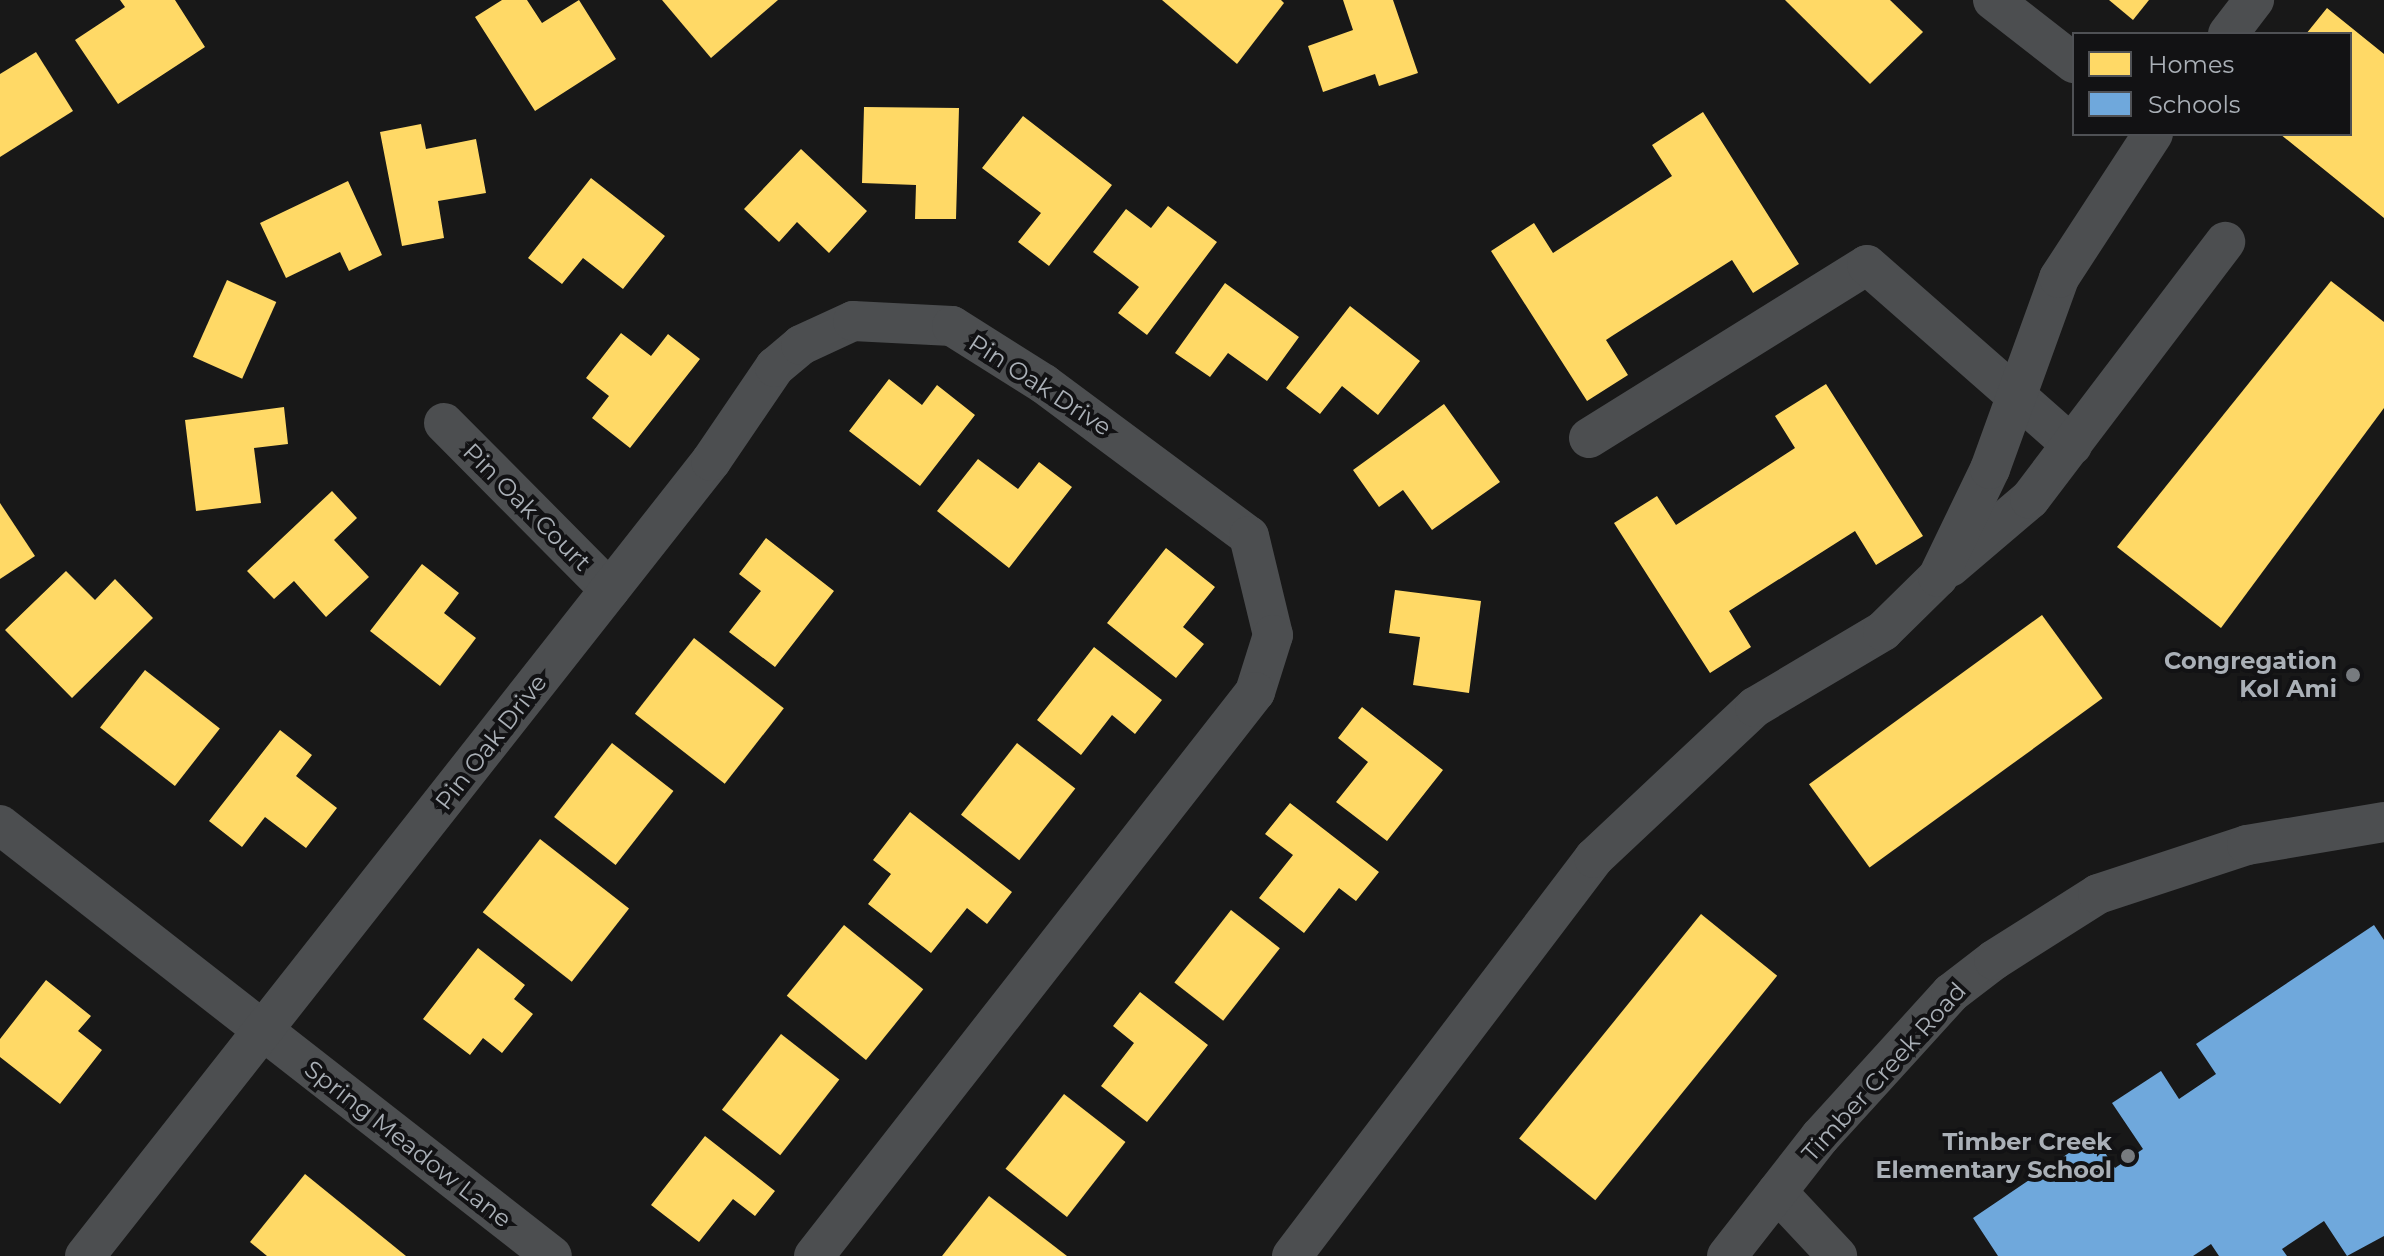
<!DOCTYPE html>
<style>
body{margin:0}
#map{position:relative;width:2384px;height:1256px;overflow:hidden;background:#181818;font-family:Montserrat,sans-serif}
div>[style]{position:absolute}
.homes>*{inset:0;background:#ffd966;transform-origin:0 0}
.schools>*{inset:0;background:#6fa8dc}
.minor>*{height:40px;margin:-20px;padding:0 20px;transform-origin:20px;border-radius:20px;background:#4c4e50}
.dots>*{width:22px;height:22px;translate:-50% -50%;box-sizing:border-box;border:4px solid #121214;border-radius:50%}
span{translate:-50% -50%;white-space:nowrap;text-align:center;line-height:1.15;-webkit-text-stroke:8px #121214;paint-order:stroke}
.street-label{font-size:24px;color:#aab0b7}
.poi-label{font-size:24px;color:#aab0b7;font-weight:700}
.right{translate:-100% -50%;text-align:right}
.legend{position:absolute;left:2072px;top:32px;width:280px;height:104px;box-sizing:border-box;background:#121214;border:2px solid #4f5155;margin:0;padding:10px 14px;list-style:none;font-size:24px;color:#aab0b7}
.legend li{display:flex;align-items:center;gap:16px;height:40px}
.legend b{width:40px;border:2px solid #4f5155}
</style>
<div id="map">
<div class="homes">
<div style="clip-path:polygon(120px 0,175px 0,205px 47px,118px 104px,75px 40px,125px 7px)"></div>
<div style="clip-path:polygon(502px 0,527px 0,542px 23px,579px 0,616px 59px,535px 111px,475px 17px)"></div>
<div style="clip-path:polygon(662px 0,778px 0,711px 58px)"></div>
<div style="clip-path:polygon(1162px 0,1281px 0,1284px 3px,1237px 64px)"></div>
<div style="clip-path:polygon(1343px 0,1393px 0,1418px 73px,1379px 86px,1375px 74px,1323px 92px,1308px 46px,1353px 30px)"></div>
<div style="clip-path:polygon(1785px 0,1890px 0,1923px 32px,1870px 84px)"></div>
<div style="clip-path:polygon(2109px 0,2149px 0,2133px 20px)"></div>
<div style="clip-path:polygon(2327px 8px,2384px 54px,2384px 218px,2280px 134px,2350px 134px,2350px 34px,2306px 34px)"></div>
<div style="clip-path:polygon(36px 52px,73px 111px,0 157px,0 74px)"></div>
<div style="clip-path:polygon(864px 107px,959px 108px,956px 219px,915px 219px,916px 185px,862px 183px)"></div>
<div style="clip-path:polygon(1703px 112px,1799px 264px,1753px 293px,1732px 260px,1612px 336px,1606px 340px,1628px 375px,1587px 401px,1491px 251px,1534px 223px,1553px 253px,1672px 176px,1652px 145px)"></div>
<div style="clip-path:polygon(1023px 116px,1112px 185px,1049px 266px,1018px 242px,1041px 213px,982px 168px)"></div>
<div style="clip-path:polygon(421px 124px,426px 149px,476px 139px,486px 193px,438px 201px,444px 238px,402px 246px,380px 132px)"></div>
<div style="clip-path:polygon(801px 149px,867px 211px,829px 253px,797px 222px,779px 242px,744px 209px)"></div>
<div style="clip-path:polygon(591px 178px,665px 236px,623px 289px,583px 258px,562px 284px,528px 258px)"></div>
<div style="clip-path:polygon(348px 181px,382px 255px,349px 271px,340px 252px,286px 278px,260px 223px)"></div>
<div style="clip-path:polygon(1168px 206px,1217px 242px,1147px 335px,1118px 313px,1139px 287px,1093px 252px,1126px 209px,1151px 228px)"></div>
<div style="left:227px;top:280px;width:54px;height:84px;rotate:24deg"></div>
<div style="clip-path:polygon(2331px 281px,2384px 322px,2384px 408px,2221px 628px,2117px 547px)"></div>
<div style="clip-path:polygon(1225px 283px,1299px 337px,1267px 381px,1228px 353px,1210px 377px,1175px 353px)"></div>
<div style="clip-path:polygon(1350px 306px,1420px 361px,1378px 415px,1342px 386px,1320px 414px,1286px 388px)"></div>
<div style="clip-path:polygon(621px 333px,651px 356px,668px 334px,700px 359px,630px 448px,592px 418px,609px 396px,586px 378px)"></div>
<div style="clip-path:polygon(889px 379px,922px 405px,937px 385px,975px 415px,920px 486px,849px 431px)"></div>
<div style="clip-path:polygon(1826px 384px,1923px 536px,1876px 565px,1855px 531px,1729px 611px,1751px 647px,1710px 673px,1614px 523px,1657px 496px,1676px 525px,1795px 448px,1775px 416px)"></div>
<div style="clip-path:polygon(1444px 404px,1500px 482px,1432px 530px,1403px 490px,1379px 507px,1353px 470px)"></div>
<div style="clip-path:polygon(284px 407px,288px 444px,254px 448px,261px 503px,196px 511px,185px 420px)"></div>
<div style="clip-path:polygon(978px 459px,1018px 489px,1039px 462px,1072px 487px,1009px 568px,937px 511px)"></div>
<div style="clip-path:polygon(332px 491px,357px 518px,334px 540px,369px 577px,326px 617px,294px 581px,274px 599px,247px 571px)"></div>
<div style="clip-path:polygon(0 503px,35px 556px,0 579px)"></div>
<div style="clip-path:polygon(766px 538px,834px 591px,775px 667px,729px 632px,761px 591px,739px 574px)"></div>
<div style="clip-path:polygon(1166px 548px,1215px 587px,1183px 627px,1204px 644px,1176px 678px,1107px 623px)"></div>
<div style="clip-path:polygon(422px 564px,459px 593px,444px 613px,476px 638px,440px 686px,370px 631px)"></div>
<div style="clip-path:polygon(66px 571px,95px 600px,115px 579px,153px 618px,72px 698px,5px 630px)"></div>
<div style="clip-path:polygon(1395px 590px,1481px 601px,1469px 693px,1413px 685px,1420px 637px,1389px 633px)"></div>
<div style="left:2042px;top:615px;width:103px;height:288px;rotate:54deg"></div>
<div style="left:694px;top:638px;width:114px;height:96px;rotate:38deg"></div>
<div style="clip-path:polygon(1094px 647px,1162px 700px,1135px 734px,1112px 715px,1081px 755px,1037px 720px)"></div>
<div style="left:145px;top:670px;width:95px;height:73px;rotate:38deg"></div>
<div style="clip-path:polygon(1362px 707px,1443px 770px,1387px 841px,1336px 802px,1368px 762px,1338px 738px)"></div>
<div style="clip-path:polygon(280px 730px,312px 755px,296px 776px,337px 808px,306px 848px,265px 817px,242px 847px,209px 821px)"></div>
<div style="left:612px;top:743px;width:78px;height:94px;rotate:38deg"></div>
<div style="left:1017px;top:743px;width:74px;height:91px;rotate:38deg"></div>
<div style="clip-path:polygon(1290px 803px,1379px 872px,1356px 901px,1339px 888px,1304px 933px,1259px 898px,1293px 855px,1265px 834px)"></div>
<div style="clip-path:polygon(910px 812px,1012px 892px,987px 924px,967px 908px,931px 953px,868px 904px,891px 874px,873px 860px)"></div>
<div style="left:540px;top:839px;width:113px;height:93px;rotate:38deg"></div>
<div style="left:1231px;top:910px;width:62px;height:92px;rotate:38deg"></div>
<div style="left:1701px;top:914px;width:98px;height:289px;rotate:39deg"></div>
<div style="left:844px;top:925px;width:102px;height:91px;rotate:39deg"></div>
<div style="clip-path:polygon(478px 948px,525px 985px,514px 999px,533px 1014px,502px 1053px,483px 1038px,470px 1055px,423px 1019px)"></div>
<div style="clip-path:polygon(46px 980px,91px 1016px,78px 1031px,102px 1050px,60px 1104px,0 1057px,0 1039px)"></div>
<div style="clip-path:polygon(1140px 992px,1208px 1045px,1147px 1122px,1101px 1086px,1134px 1043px,1113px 1026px)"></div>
<div style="left:781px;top:1034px;width:74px;height:96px;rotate:38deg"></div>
<div style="left:1064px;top:1094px;width:78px;height:95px;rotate:38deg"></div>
<div style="clip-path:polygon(705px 1136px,775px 1191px,755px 1216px,733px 1199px,699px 1242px,651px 1205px)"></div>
<div style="clip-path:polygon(305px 1174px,406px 1256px,267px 1256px,250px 1242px)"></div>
<div style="clip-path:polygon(989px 1196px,1067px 1256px,942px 1256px)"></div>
</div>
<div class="schools">
<div style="clip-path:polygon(2374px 925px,2384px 940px,2384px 1236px,2347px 1256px,2324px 1221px,2282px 1249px,2287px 1256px,2219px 1256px,2211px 1244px,2193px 1256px,1998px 1256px,1973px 1218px,2094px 1136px,2115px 1168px,2143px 1149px,2112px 1103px,2161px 1071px,2179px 1099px,2216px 1074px,2196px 1044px)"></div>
</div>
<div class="minor">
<div style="left:1993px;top:0;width:103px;rotate:37.9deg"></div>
<div style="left:2228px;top:34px;width:43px;rotate:-52.6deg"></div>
<div style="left:444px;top:423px;width:235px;rotate:45.2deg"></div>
<div style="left:1589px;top:438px;width:327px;rotate:-31.9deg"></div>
<div style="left:1867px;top:265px;width:273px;rotate:41.3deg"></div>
<div style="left:1950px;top:567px;width:105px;rotate:-40.4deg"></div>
<div style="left:2030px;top:499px;width:323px;rotate:-52.8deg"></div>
<div style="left:0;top:825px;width:700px;rotate:37.98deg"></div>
<div style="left:1777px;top:1192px;width:88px;rotate:46.8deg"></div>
<div style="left:85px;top:1256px;width:1012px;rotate:-51.78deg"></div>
<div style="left:711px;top:461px;width:114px;rotate:-55.8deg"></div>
<div style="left:775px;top:367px;width:34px;rotate:-40deg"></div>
<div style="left:801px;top:345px;width:57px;rotate:-24.8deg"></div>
<div style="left:853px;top:321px;width:99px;rotate:2.9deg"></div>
<div style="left:952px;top:326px;width:109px;rotate:32.2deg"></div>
<div style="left:1044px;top:384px;width:255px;rotate:36.6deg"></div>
<div style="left:1249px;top:536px;width:102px;rotate:76.4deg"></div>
<div style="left:1273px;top:635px;width:60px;rotate:107.5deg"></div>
<div style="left:1255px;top:692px;width:716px;rotate:128.02deg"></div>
<div style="left:1292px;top:1256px;width:500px;rotate:-52.8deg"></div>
<div style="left:1594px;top:858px;width:221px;rotate:-43.2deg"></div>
<div style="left:1755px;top:707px;width:149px;rotate:-30.7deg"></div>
<div style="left:1883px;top:631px;width:77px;rotate:-44.5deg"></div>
<div style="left:1938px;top:577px;width:120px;rotate:-64.3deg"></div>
<div style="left:1990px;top:469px;width:203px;rotate:-70.1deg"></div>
<div style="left:2059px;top:278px;width:172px;rotate:-56.9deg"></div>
<div style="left:1727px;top:1256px;width:151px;rotate:-52deg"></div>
<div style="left:1820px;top:1137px;width:195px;rotate:-47.7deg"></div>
<div style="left:1951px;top:993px;width:54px;rotate:-37.5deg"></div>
<div style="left:1994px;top:960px;width:123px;rotate:-32.4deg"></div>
<div style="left:2098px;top:894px;width:157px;rotate:-18.2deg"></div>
<div style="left:2247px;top:845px;width:139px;rotate:-9.5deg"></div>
</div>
<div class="dots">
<div style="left:2353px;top:675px;background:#777b7f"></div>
<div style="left:2128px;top:1156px;background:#777b7f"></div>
</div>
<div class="street-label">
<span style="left:1040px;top:385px;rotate:33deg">Pin Oak Drive</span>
<span style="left:527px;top:507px;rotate:45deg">Pin Oak Court</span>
<span style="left:491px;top:742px;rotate:-52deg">Pin Oak Drive</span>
<span style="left:1884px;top:1072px;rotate:-48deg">Timber Creek Road</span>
<span style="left:408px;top:1144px;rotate:38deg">Spring Meadow Lane</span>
</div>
<div class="poi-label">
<span class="right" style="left:2337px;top:675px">Congregation<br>Kol Ami</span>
<span class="right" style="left:2112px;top:1156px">Timber Creek<br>Elementary School</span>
</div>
<ul class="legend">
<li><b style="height:22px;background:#ffd966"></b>Homes</li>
<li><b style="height:22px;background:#6fa8dc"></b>Schools</li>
</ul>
</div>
